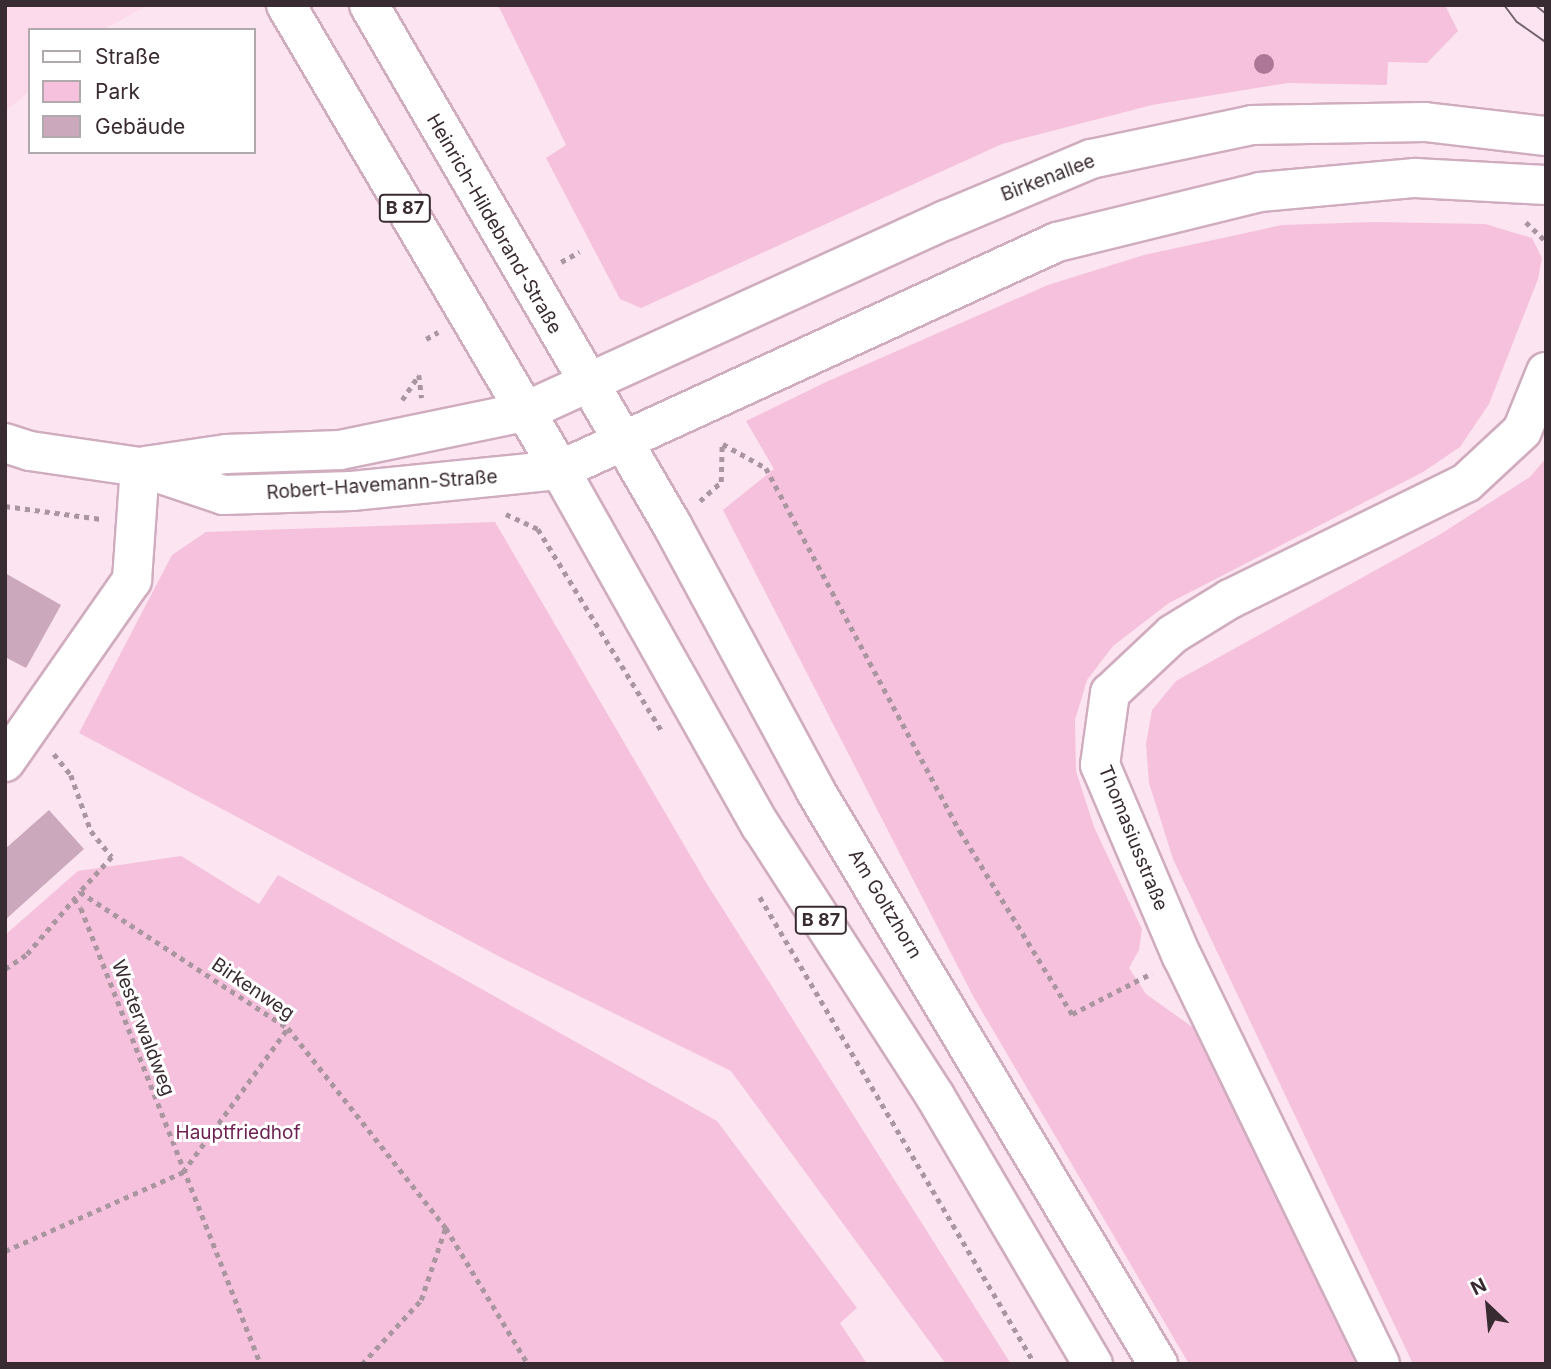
<!DOCTYPE html>
<meta charset="utf-8">
<style>
body{margin:0}
#map{position:relative;width:1551px;height:1369px;overflow:hidden;background:#fce5f1;font-family:Inter,sans-serif}
div>[style]{position:absolute}
.built>*{inset:0;background:#fdd9ec}
.green>*{inset:0;background:#f5c1dd}
.building>*{inset:0;background:#cba8bb}
.path>*{height:4.5px;margin-top:-2.25px;transform-origin:0;background:repeating-linear-gradient(90deg,#aa96a0 0 5px,transparent 0 10px)}
.roads{filter:drop-shadow(2px 0 #d0acbf) drop-shadow(-2px 0 #d0acbf) drop-shadow(0 2px #d0acbf) drop-shadow(0 -2px #d0acbf)}
.minor>*{height:38px;margin:-19px;padding:0 19px;transform-origin:19px;border-radius:19px;background:#fff}
.major>*{height:38px;margin:-19px;padding:0 19px;transform-origin:19px;border-radius:19px;background:#fff}
.tram>*{height:2px;margin:-1px;padding:0 1px;transform-origin:1px;border-radius:1px;background:#73636b}
.trees>*{width:20px;height:20px;margin:-10px;border-radius:50%;background:#ad7898}
span{translate:-50% -50%;white-space:nowrap;text-align:center;line-height:1.15;-webkit-text-stroke:6px #fff;paint-order:stroke}
.shield-label span{padding:2px 5px;background:#fff;border:2px solid;border-radius:5px;-webkit-text-stroke-width:0}
.shield-label{font-size:18px;color:#392b32;font-weight:700}
.street-label{font-size:19px;color:#392b32}
.park-label{font-size:19px;color:#6c1f50}
.frame{position:absolute;inset:0;border:7px solid #392b32;pointer-events:none}
.legend{position:absolute;left:28px;top:28px;width:228px;height:126px;box-sizing:border-box;background:#fff;border:2px solid #b0aaad;margin:0;padding:9px 12px;list-style:none;font-size:21px;color:#392b32}
.legend li{display:flex;align-items:center;gap:14px;height:35px}
.legend b{width:35px;border:2px solid #b0aaad}
.north{position:absolute;left:1453px;top:1271px;width:70px;height:70px;-webkit-text-stroke:5px #fff;paint-order:stroke;rotate:334deg;font-size:19px;font-weight:700;line-height:28px;text-align:center;color:#392b32}
.north::after{content:'';display:block;margin:auto;width:24px;height:32px;background:#392b32;clip-path:polygon(50% 0,100% 100%,50% 72%,0 100%)}
</style>
<div id="map">
<div class="built">
<div style="clip-path:polygon(5px 5px,149px 5px,102px 30px,30px 30px,30px 91px,5px 112px)"></div>
</div>
<div class="green">
<div style="clip-path:polygon(498px 5px,1445px 5px,1458px 31px,1427px 63px,1388px 62px,1387px 85px,1288px 83px,1152px 105px,1002px 144px,641px 308px,620px 299px,546px 158px,566px 145px)"></div>
<div style="clip-path:polygon(1374px 222px,1485px 224px,1532px 238px,1542px 258px,1538px 279px,1489px 404px,1460px 447px,1423px 472px,1169px 603px,1113px 646px,1087px 680px,1075px 720px,1076px 771px,1094px 827px,1142px 929px,1139px 950px,1129px 968px,1146px 994px,1195px 1029px,1360px 1364px,1189px 1364px,973px 996px,723px 510px,774px 469px,746px 421px,826px 382px,1048px 285px,1144px 255px,1282px 225px)"></div>
<div style="clip-path:polygon(1546px 458px,1546px 1364px,1413px 1364px,1173px 859px,1149px 783px,1146px 744px,1152px 710px,1176px 681px,1439px 535px,1530px 477px)"></div>
<div style="clip-path:polygon(495px 522px,707px 884px,1011px 1364px,946px 1364px,731px 1071px,504px 959px,79px 733px,172px 555px,206px 532px)"></div>
<div style="clip-path:polygon(181px 856px,259px 904px,278px 875px,717px 1121px,857px 1308px,840px 1323px,867px 1364px,5px 1364px,5px 935px,78px 871px)"></div>
</div>
<div class="building">
<div style="clip-path:polygon(5px 573px,61px 605px,26px 668px,5px 657px)"></div>
<div style="clip-path:polygon(49px 810px,84px 849px,5px 920px,5px 849px)"></div>
</div>
<div class="path">
<div style="left:1526px;top:222px;width:28px;rotate:44deg"></div>
<div style="left:561px;top:262px;width:21px;rotate:-29deg"></div>
<div style="left:426px;top:339px;width:14px;rotate:-30deg"></div>
<div style="left:419px;top:375px;width:23px;rotate:83deg"></div>
<div style="left:402px;top:400px;width:30px;rotate:-56deg"></div>
<div style="left:723px;top:444px;width:49px;rotate:29.2deg"></div>
<div style="left:766px;top:468px;width:412px;rotate:61.9deg"></div>
<div style="left:960px;top:831px;width:215px;rotate:58.5deg"></div>
<div style="left:1072px;top:1014px;width:90px;rotate:-27.1deg"></div>
<div style="left:700px;top:501px;width:28px;rotate:-42deg"></div>
<div style="left:721px;top:482px;width:40px;rotate:-88.6deg"></div>
<div style="left:5px;top:506px;width:97px;rotate:7.7deg"></div>
<div style="left:506px;top:514px;width:35px;rotate:25deg"></div>
<div style="left:538px;top:529px;width:239px;rotate:58.5deg"></div>
<div style="left:54px;top:754px;width:27px;rotate:51deg"></div>
<div style="left:71px;top:775px;width:59px;rotate:70.3deg"></div>
<div style="left:91px;top:831px;width:33px;rotate:51deg"></div>
<div style="left:112px;top:857px;width:47px;rotate:132.4deg"></div>
<div style="left:760px;top:897px;width:542px;rotate:59.51deg"></div>
<div style="left:74px;top:899px;width:11px;rotate:52deg"></div>
<div style="left:81px;top:908px;width:490px;rotate:68.5deg"></div>
<div style="left:5px;top:969px;width:27px;rotate:-34deg"></div>
<div style="left:27px;top:954px;width:82px;rotate:-49.5deg"></div>
<div style="left:80px;top:892px;width:249px;rotate:33.2deg"></div>
<div style="left:288px;top:1028px;width:255px;rotate:51.7deg"></div>
<div style="left:446px;top:1228px;width:159px;rotate:58.9deg"></div>
<div style="left:5px;top:1251px;width:195px;rotate:-23.9deg"></div>
<div style="left:183px;top:1172px;width:178px;rotate:-53.9deg"></div>
<div style="left:362px;top:1364px;width:87px;rotate:-47.3deg"></div>
<div style="left:421px;top:1300px;width:75px;rotate:-71.3deg"></div>
</div>
<div class="roads">
<div class="minor">
<div style="left:5px;top:443px;width:26px;rotate:18deg"></div>
<div style="left:30px;top:451px;width:111px;rotate:8.3deg"></div>
<div style="left:140px;top:467px;width:88px;rotate:18.6deg"></div>
<div style="left:223px;top:495px;width:129px;rotate:-1.8deg"></div>
<div style="left:352px;top:491px;width:209px;rotate:-5.8deg"></div>
<div style="left:560px;top:470px;width:547px;rotate:-24.64deg"></div>
<div style="left:1057px;top:242px;width:209px;rotate:-13.8deg"></div>
<div style="left:1260px;top:192px;width:156px;rotate:-5.2deg"></div>
<div style="left:1415px;top:178px;width:131px;rotate:3.1deg"></div>
<div style="left:145px;top:466px;width:82px;rotate:-8.4deg"></div>
<div style="left:226px;top:454px;width:114px;rotate:-2deg"></div>
<div style="left:340px;top:450px;width:188px;rotate:-11.7deg"></div>
<div style="left:524px;top:412px;width:464px;rotate:-24.5deg"></div>
<div style="left:946px;top:220px;width:157px;rotate:-22.8deg"></div>
<div style="left:1091px;top:159px;width:165px;rotate:-11.9deg"></div>
<div style="left:1252px;top:125px;width:173px;rotate:-1deg"></div>
<div style="left:1425px;top:122px;width:122px;rotate:6.6deg"></div>
<div style="left:5px;top:762px;width:222px;rotate:-55.1deg"></div>
<div style="left:132px;top:580px;width:113px;rotate:-86deg"></div>
<div style="left:1380px;top:1364px;width:453px;rotate:-115.9deg"></div>
<div style="left:1182px;top:957px;width:209px;rotate:-113.1deg"></div>
<div style="left:1100px;top:765px;width:73px;rotate:-82.1deg"></div>
<div style="left:1110px;top:693px;width:86px;rotate:-43.1deg"></div>
<div style="left:1173px;top:634px;width:67px;rotate:-31.6deg"></div>
<div style="left:1230px;top:599px;width:263px;rotate:-26.2deg"></div>
<div style="left:1466px;top:483px;width:76px;rotate:-42.9deg"></div>
<div style="left:1522px;top:431px;width:64px;rotate:-67.9deg"></div>
</div>
<div class="major">
<div style="left:286px;top:5px;width:540px;rotate:59.49deg"></div>
<div style="left:560px;top:470px;width:409px;rotate:60.6deg"></div>
<div style="left:761px;top:826px;width:321px;rotate:57.2deg"></div>
<div style="left:935px;top:1096px;width:311px;rotate:59.5deg"></div>
<div style="left:369px;top:5px;width:602px;rotate:59.77deg"></div>
<div style="left:672px;top:525px;width:301px;rotate:61.6deg"></div>
<div style="left:815px;top:790px;width:669px;rotate:59.14deg"></div>
</div>
</div>
<div class="tram">
<div style="left:1504px;top:5px;width:21px;rotate:53deg"></div>
<div style="left:1517px;top:22px;width:35px;rotate:35deg"></div>
<div style="left:1535px;top:5px;width:14px;rotate:39deg"></div>
</div>
<div class="trees">
<div style="left:1264px;top:64px"></div>
</div>
<div class="shield-label">
<span style="left:405px;top:208px">B 87</span>
<span style="left:821px;top:920px">B 87</span>
</div>
<div class="street-label">
<span style="left:1048px;top:178px;rotate:-21deg">Birkenallee</span>
<span style="left:494px;top:224px;rotate:60deg">Heinrich-Hildebrand-Straße</span>
<span style="left:382px;top:485px;rotate:-4deg">Robert-Havemann-Straße</span>
<span style="left:1133px;top:838px;rotate:68deg">Thomasiusstraße</span>
<span style="left:885px;top:904px;rotate:59deg">Am Goltzhorn</span>
<span style="left:253px;top:989px;rotate:34deg">Birkenweg</span>
<span style="left:143px;top:1028px;rotate:69deg">Westerwaldweg</span>
</div>
<div class="park-label">
<span style="left:238px;top:1133px">Hauptfriedhof</span>
</div>
<div class="frame"></div>
<ul class="legend">
<li><b style="height:9px;background:#fff"></b>Straße</li>
<li><b style="height:19px;background:#f5c1dd"></b>Park</li>
<li><b style="height:19px;background:#cba8bb"></b>Gebäude</li>
</ul>
<div class="north">N</div>
</div>
